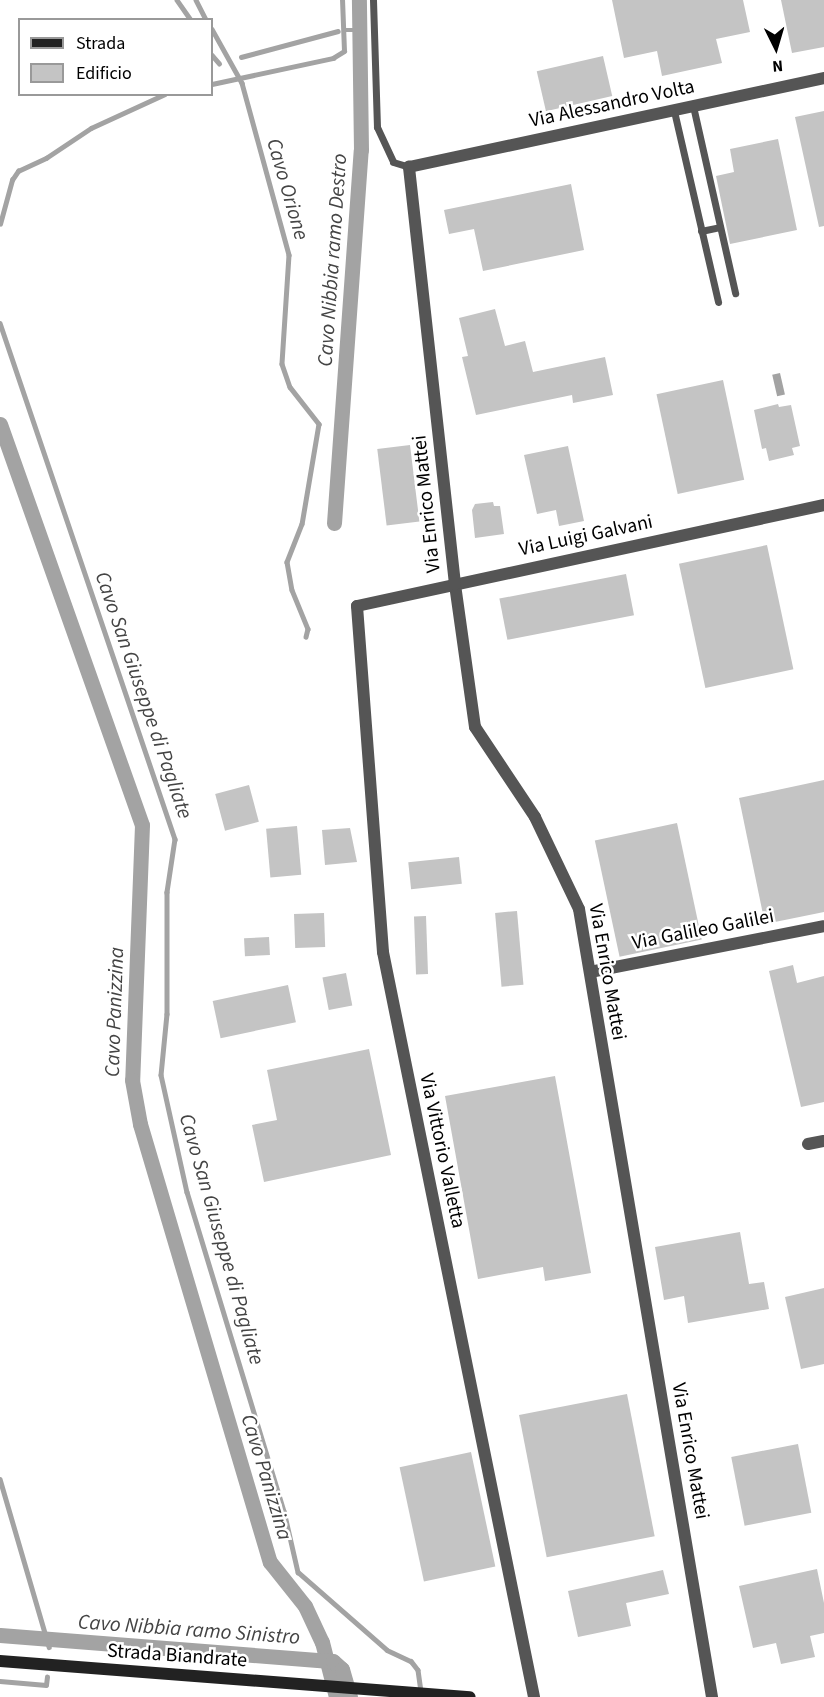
<!DOCTYPE html>
<style>
body{margin:0}
#map{position:relative;width:824px;height:1697px;overflow:hidden;background:#fff;font-family:"Source Sans 3",sans-serif}
div>[style]{position:absolute}
.water>*{inset:0;background:#a3a3a3;transform-origin:0 0}
.stream>*{height:4.5px;margin:-2.25px;padding:0 2.25px;transform-origin:2.25px;border-radius:2.25px;background:#a3a3a3}
.canal>*{height:15px;margin:-7.5px;padding:0 7.5px;transform-origin:7.5px;border-radius:7.5px;background:#a3a3a3}
.building>*{inset:0;background:#c4c4c4;transform-origin:0 0}
.service>*{height:7px;margin:-3.5px;padding:0 3.5px;transform-origin:3.5px;border-radius:3.5px;background:#555}
.minor>*{height:12px;margin:-6px;padding:0 6px;transform-origin:6px;border-radius:6px;background:#555}
.secondary>*{height:12px;margin:-6px;padding:0 6px;transform-origin:6px;border-radius:6px;background:#222}
span{translate:-50% -50%;white-space:nowrap;text-align:center;line-height:1.15;-webkit-text-stroke:5px #fff;paint-order:stroke}
.street-label{font-size:20px;color:#000}
.water-label{font-size:21px;color:#444;font-style:italic}
.legend{position:absolute;left:18px;top:18px;width:195px;height:78px;box-sizing:border-box;background:#fff;border:2px solid #999;margin:0;padding:8px 10px;list-style:none;font-size:18px;color:#000}
.legend li{display:flex;align-items:center;gap:12px;height:30px}
.legend b{width:30px;border:2px solid #999}
.north{position:absolute;left:746px;top:18px;width:60px;height:60px;-webkit-text-stroke:4px #fff;paint-order:stroke;rotate:175deg;font-size:16px;font-weight:700;line-height:24px;text-align:center;color:#000}
.north::after{content:'';display:block;margin:auto;width:21px;height:27px;background:#000;clip-path:polygon(50% 0,100% 100%,50% 72%,0 100%)}
</style>
<div id="map">
<div class="water">
<div style="left:780px;top:373px;width:22px;height:8px;rotate:77deg"></div>
</div>
<div class="stream">
<div style="left:177px;top:0;width:24px;rotate:55deg"></div>
<div style="left:196px;top:0;width:22px;rotate:63deg"></div>
<div style="left:212px;top:29px;width:62px;rotate:60.9deg"></div>
<div style="left:242px;top:83px;width:178px;rotate:74.7deg"></div>
<div style="left:289px;top:255px;width:109px;rotate:93.7deg"></div>
<div style="left:282px;top:364px;width:24px;rotate:71deg"></div>
<div style="left:290px;top:387px;width:47px;rotate:51.9deg"></div>
<div style="left:319px;top:424px;width:101px;rotate:99.6deg"></div>
<div style="left:302px;top:524px;width:41px;rotate:111.5deg"></div>
<div style="left:287px;top:562px;width:28px;rotate:80deg"></div>
<div style="left:292px;top:590px;width:42px;rotate:67.7deg"></div>
<div style="left:308px;top:629px;width:8px;rotate:104deg"></div>
<div style="left:346px;top:30px;width:13px"></div>
<div style="left:212px;top:55px;width:11px;rotate:49deg"></div>
<div style="left:241px;top:57px;width:100px;rotate:-15deg"></div>
<div style="left:212px;top:84px;width:124px;rotate:-12.1deg"></div>
<div style="left:333px;top:58px;width:13px;rotate:-32deg"></div>
<div style="left:344px;top:51px;width:51px;rotate:-92.2deg"></div>
<div style="left:0;top:224px;width:46px;rotate:-74.7deg"></div>
<div style="left:12px;top:180px;width:11px;rotate:-56deg"></div>
<div style="left:18px;top:171px;width:31px;rotate:-25deg"></div>
<div style="left:46px;top:158px;width:54px;rotate:-33.7deg"></div>
<div style="left:91px;top:128px;width:81px;rotate:-24.7deg"></div>
<div style="left:0;top:323px;width:545px;rotate:71.27deg"></div>
<div style="left:175px;top:839px;width:54px;rotate:98.6deg"></div>
<div style="left:167px;top:892px;width:122px;rotate:90deg"></div>
<div style="left:167px;top:1014px;width:61px;rotate:95.6deg"></div>
<div style="left:161px;top:1075px;width:120px;rotate:77.5deg"></div>
<div style="left:187px;top:1192px;width:333px;rotate:73.1deg"></div>
<div style="left:284px;top:1511px;width:63px;rotate:77.1deg"></div>
<div style="left:298px;top:1572px;width:118px;rotate:41.2deg"></div>
<div style="left:387px;top:1650px;width:26px;rotate:25deg"></div>
<div style="left:411px;top:1661px;width:11px;rotate:52deg"></div>
<div style="left:418px;top:1670px;width:21px;rotate:82deg"></div>
<div style="left:0;top:1479px;width:175px;rotate:73.7deg"></div>
<div style="left:0;top:1681px;width:46px;rotate:5deg"></div>
<div style="left:46px;top:1685px;width:8px;rotate:-83deg"></div>
</div>
<div class="canal">
<div style="left:0;top:424px;width:425px;rotate:70.5deg"></div>
<div style="left:142px;top:825px;width:255px;rotate:92.2deg"></div>
<div style="left:132px;top:1080px;width:45px;rotate:79.7deg"></div>
<div style="left:140px;top:1124px;width:457px;rotate:73.5deg"></div>
<div style="left:270px;top:1562px;width:56px;rotate:51.5deg"></div>
<div style="left:305px;top:1606px;width:40px;rotate:65deg"></div>
<div style="left:322px;top:1642px;width:57px;rotate:75.7deg"></div>
<div style="left:334px;top:523px;width:374px;rotate:-85.9deg"></div>
<div style="left:361px;top:150px;width:150px;rotate:-90.8deg"></div>
<div style="left:0;top:1635px;width:334px;rotate:4.5deg"></div>
<div style="left:333px;top:1661px;width:12px;rotate:42deg"></div>
<div style="left:342px;top:1669px;width:29px;rotate:74deg"></div>
</div>
<div class="building">
<div style="clip-path:polygon(612px 0,743px 0,750px 32px,716px 39px,722px 63px,662px 76px,657px 51px,624px 58px)"></div>
<div style="clip-path:polygon(781px 0,824px 0,824px 47px,792px 53px)"></div>
<div style="left:603px;top:56px;width:41px;height:68px;rotate:77deg"></div>
<div style="clip-path:polygon(824px 111px,824px 226px,819px 227px,795px 117px)"></div>
<div style="clip-path:polygon(778px 139px,797px 230px,730px 244px,716px 176px,734px 172px,730px 149px)"></div>
<div style="clip-path:polygon(571px 184px,584px 250px,483px 271px,474px 229px,449px 234px,444px 210px)"></div>
<div style="clip-path:polygon(495px 309px,505px 346px,525px 341px,533px 372px,605px 357px,613px 395px,573px 403px,572px 395px,476px 415px,462px 357px,468px 356px,459px 318px)"></div>
<div style="left:723px;top:380px;width:102px;height:68px;rotate:78deg"></div>
<div style="clip-path:polygon(778px 404px,779px 407px,791px 405px,800px 446px,792px 448px,794px 455px,769px 461px,766px 448px,762px 449px,754px 410px)"></div>
<div style="left:410px;top:445px;width:77px;height:33px;rotate:83deg"></div>
<div style="clip-path:polygon(568px 446px,584px 521px,559px 526px,556px 510px,537px 514px,524px 455px)"></div>
<div style="clip-path:polygon(493px 502px,494px 506px,500px 506px,504px 534px,475px 538px,472px 510px,475px 504px)"></div>
<div style="left:767px;top:545px;width:127px;height:90px;rotate:78deg"></div>
<div style="left:626px;top:574px;width:42px;height:129px;rotate:79deg"></div>
<div style="clip-path:polygon(824px 780px,824px 912px,765px 924px,739px 798px)"></div>
<div style="left:249px;top:785px;width:38px;height:35px;rotate:75deg"></div>
<div style="left:677px;top:823px;width:119px;height:84px;rotate:78deg"></div>
<div style="left:297px;top:826px;width:49px;height:31px;rotate:85deg"></div>
<div style="clip-path:polygon(350px 828px,357px 862px,325px 865px,322px 830px)"></div>
<div style="left:459px;top:857px;width:27px;height:51px;rotate:84deg"></div>
<div style="left:517px;top:911px;width:74px;height:22px;rotate:85deg"></div>
<div style="left:324px;top:913px;width:34px;height:30px;rotate:88deg"></div>
<div style="left:426px;top:916px;width:58px;height:12px;rotate:88deg"></div>
<div style="left:269px;top:937px;width:18px;height:25px;rotate:87deg"></div>
<div style="clip-path:polygon(793px 965px,797px 983px,824px 976px,824px 1102px,801px 1107px,769px 971px)"></div>
<div style="left:346px;top:973px;width:33px;height:24px;rotate:79deg"></div>
<div style="left:288px;top:985px;width:38px;height:77px;rotate:78deg"></div>
<div style="clip-path:polygon(369px 1049px,391px 1155px,264px 1182px,252px 1125px,277px 1120px,267px 1070px)"></div>
<div style="clip-path:polygon(555px 1076px,591px 1273px,545px 1281px,543px 1267px,478px 1279px,445px 1096px)"></div>
<div style="clip-path:polygon(740px 1232px,749px 1284px,764px 1282px,769px 1309px,688px 1323px,684px 1296px,664px 1300px,655px 1247px)"></div>
<div style="clip-path:polygon(824px 1288px,824px 1364px,801px 1369px,785px 1297px)"></div>
<div style="left:627px;top:1394px;width:145px;height:110px;rotate:79deg"></div>
<div style="left:798px;top:1444px;width:70px;height:68px;rotate:79deg"></div>
<div style="left:471px;top:1452px;width:117px;height:73px;rotate:78deg"></div>
<div style="clip-path:polygon(817px 1569px,824px 1603px,824px 1633px,810px 1636px,815px 1657px,781px 1664px,776px 1643px,753px 1648px,739px 1586px)"></div>
<div style="clip-path:polygon(663px 1570px,669px 1594px,626px 1603px,631px 1626px,578px 1637px,568px 1591px)"></div>
</div>
<div class="service">
<div style="left:373px;top:0;width:127px;rotate:88.2deg"></div>
<div style="left:377px;top:127px;width:38px;rotate:65deg"></div>
<div style="left:393px;top:162px;width:17px;rotate:17deg"></div>
<div style="left:693px;top:106px;width:192px;rotate:77.3deg"></div>
<div style="left:674px;top:111px;width:196px;rotate:77deg"></div>
<div style="left:701px;top:231px;width:19px;rotate:-12deg"></div>
</div>
<div class="minor">
<div style="left:590px;top:972px;width:238px;rotate:-11.1deg"></div>
<div style="left:808px;top:1144px;width:16px;rotate:-11deg"></div>
<div style="left:534px;top:1697px;width:760px;rotate:-101.46deg"></div>
<div style="left:383px;top:952px;width:347px;rotate:-94.3deg"></div>
<div style="left:357px;top:606px;width:478px;rotate:-12.2deg"></div>
<div style="left:712px;top:1697px;width:799px;rotate:-99.58deg"></div>
<div style="left:579px;top:909px;width:102px;rotate:-115.6deg"></div>
<div style="left:535px;top:817px;width:108px;rotate:-123.7deg"></div>
<div style="left:475px;top:727px;width:144px;rotate:-98deg"></div>
<div style="left:455px;top:584px;width:420px;rotate:-96.3deg"></div>
<div style="left:409px;top:167px;width:424px;rotate:-12.1deg"></div>
</div>
<div class="secondary">
<div style="left:0;top:1661px;width:471px;rotate:4.4deg"></div>
</div>
<div class="street-label">
<span style="left:612px;top:104px;rotate:-12deg">Via Alessandro Volta</span>
<span style="left:427px;top:504px;rotate:-96deg">Via Enrico Mattei</span>
<span style="left:586px;top:536px;rotate:-12deg">Via Luigi Galvani</span>
<span style="left:703px;top:930px;rotate:-11deg">Via Galileo Galilei</span>
<span style="left:607px;top:972px;rotate:80deg">Via Enrico Mattei</span>
<span style="left:442px;top:1151px;rotate:78deg">Via Vittorio Valletta</span>
<span style="left:690px;top:1451px;rotate:80deg">Via Enrico Mattei</span>
<span style="left:177px;top:1656px;rotate:4deg">Strada Biandrate</span>
</div>
<div class="water-label">
<span style="left:288px;top:189px;rotate:74deg">Cavo Orione</span>
<span style="left:332px;top:260px;rotate:-86deg">Cavo Nibbia ramo Destro</span>
<span style="left:144px;top:695px;rotate:71deg">Cavo San Giuseppe di Pagliate</span>
<span style="left:114px;top:1012px;rotate:-88deg">Cavo Panizzina</span>
<span style="left:222px;top:1239px;rotate:74deg">Cavo San Giuseppe di Pagliate</span>
<span style="left:267px;top:1477px;rotate:73deg">Cavo Panizzina</span>
<span style="left:189px;top:1629px;rotate:4deg">Cavo Nibbia ramo Sinistro</span>
</div>
<ul class="legend">
<li><b style="height:8px;background:#222"></b>Strada</li>
<li><b style="height:16px;background:#c4c4c4"></b>Edificio</li>
</ul>
<div class="north">N</div>
</div>
